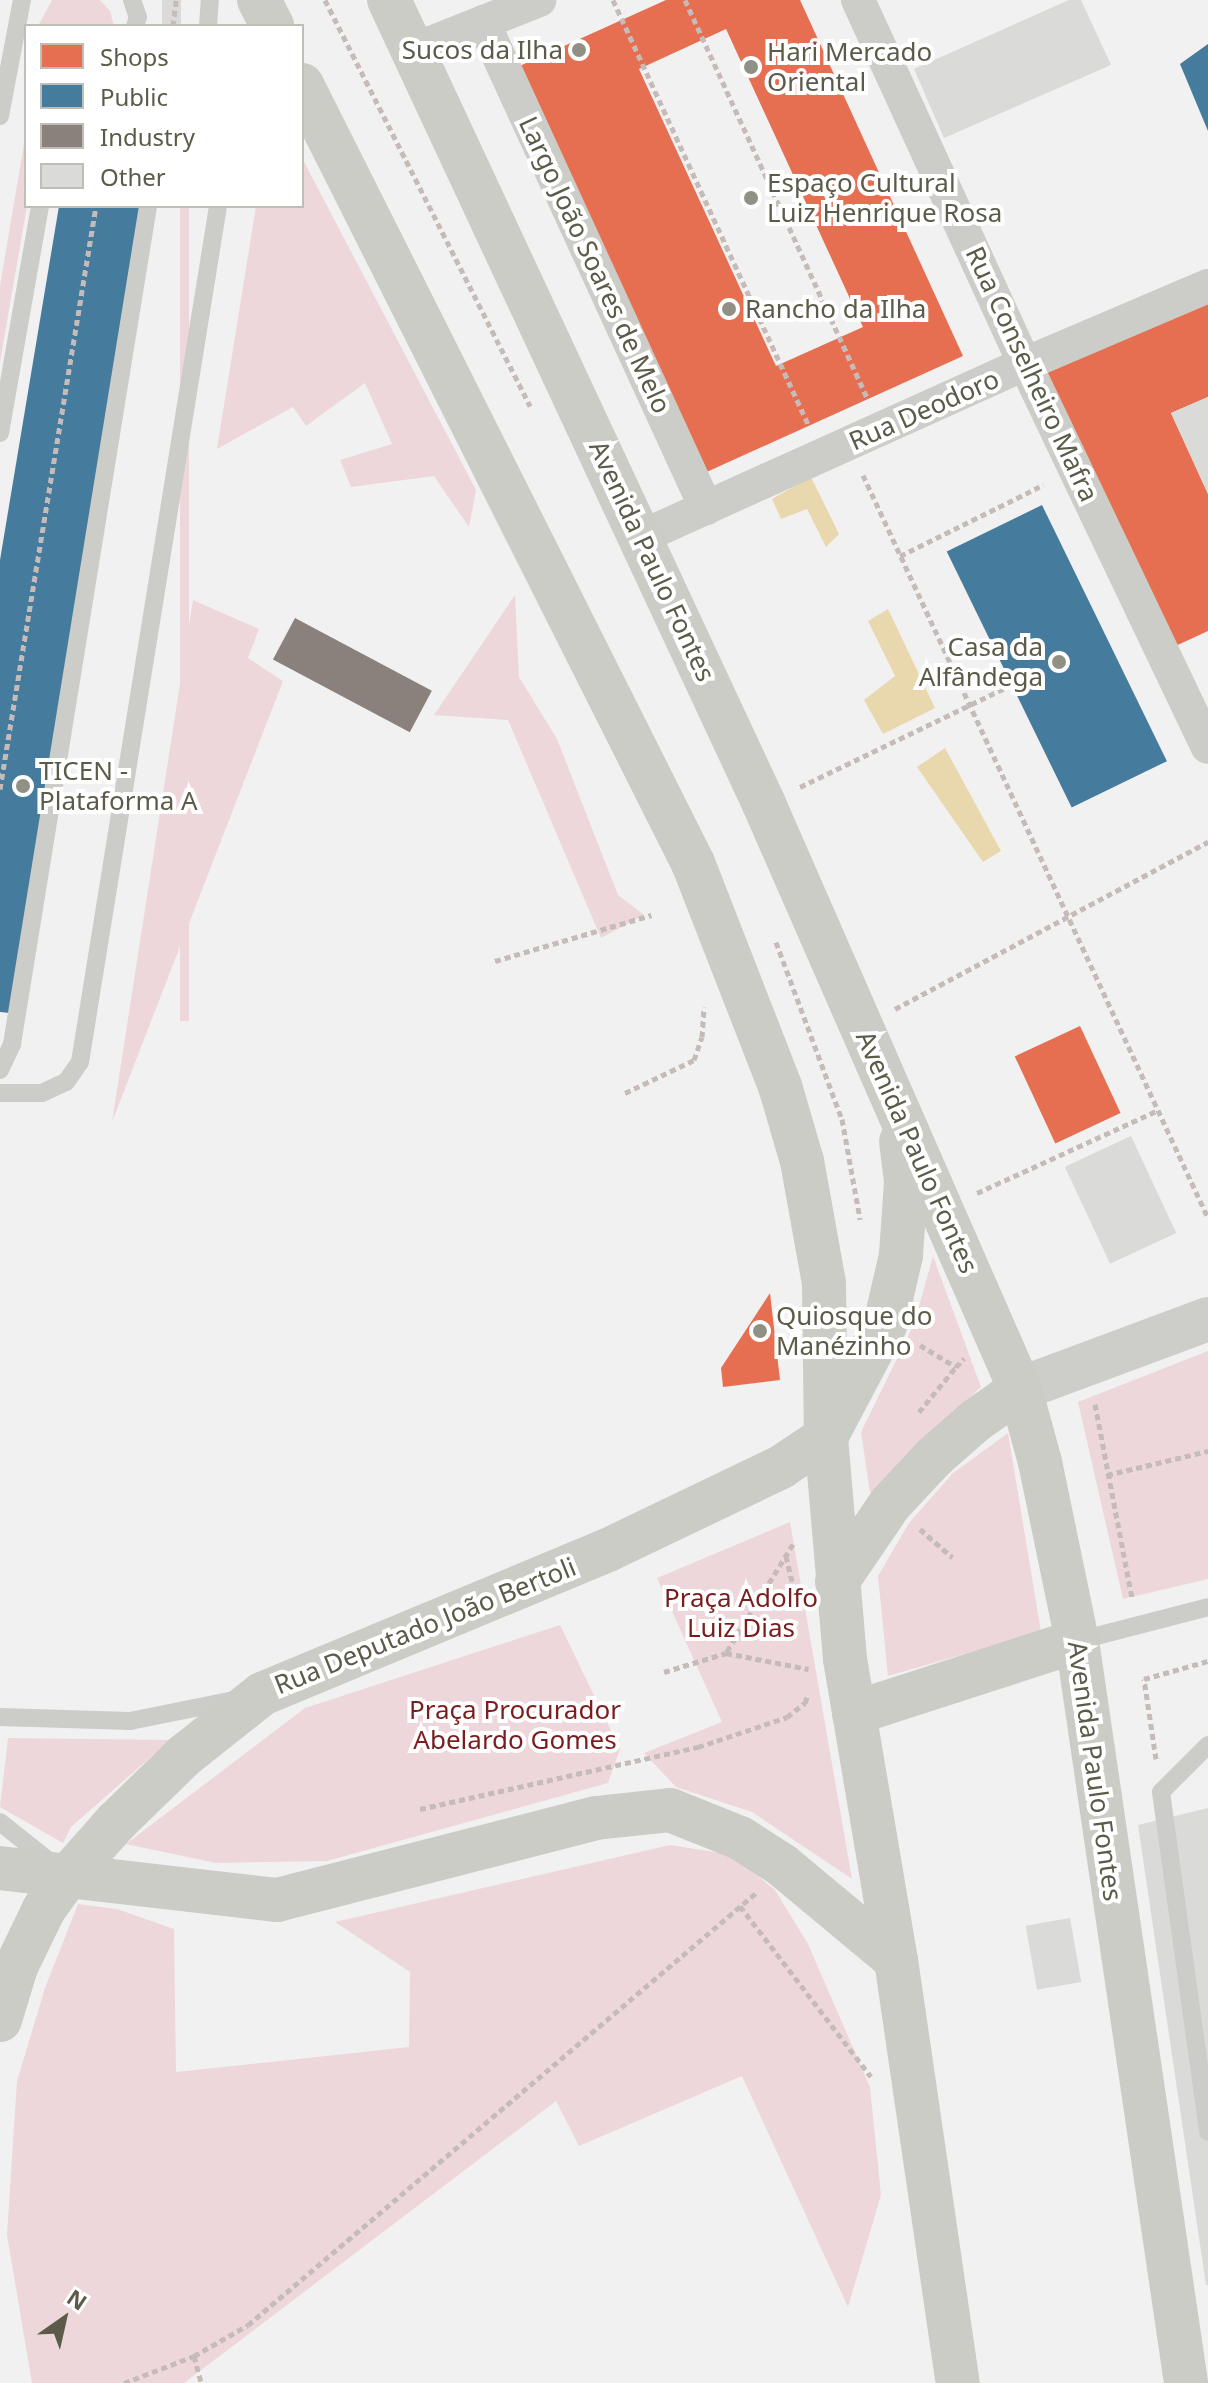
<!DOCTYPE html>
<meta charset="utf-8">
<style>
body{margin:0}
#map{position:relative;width:1208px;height:2383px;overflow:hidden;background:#f1f1f1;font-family:"Noto Sans",sans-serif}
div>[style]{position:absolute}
.green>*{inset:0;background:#eed7da;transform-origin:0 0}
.water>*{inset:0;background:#e9d8ae}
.shops>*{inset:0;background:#e76f51;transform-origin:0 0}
.public>*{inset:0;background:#457b9d;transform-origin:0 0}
.industry>*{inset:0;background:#8a817c;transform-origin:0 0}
.building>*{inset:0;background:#dadad9;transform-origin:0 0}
.path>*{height:5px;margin-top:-2.5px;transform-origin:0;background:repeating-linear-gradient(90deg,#c5bbb9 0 6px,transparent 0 10px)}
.lane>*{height:18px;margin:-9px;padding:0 9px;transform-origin:9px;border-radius:9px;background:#ccccc8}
.street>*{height:34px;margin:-17px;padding:0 17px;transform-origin:17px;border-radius:17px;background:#ccccc8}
.secondary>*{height:44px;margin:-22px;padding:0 22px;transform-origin:22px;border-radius:22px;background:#cdcdc9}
.primary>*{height:44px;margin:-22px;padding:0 22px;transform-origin:22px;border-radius:22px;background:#ccccc6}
.dots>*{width:22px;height:22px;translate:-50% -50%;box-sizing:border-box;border:4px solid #fff;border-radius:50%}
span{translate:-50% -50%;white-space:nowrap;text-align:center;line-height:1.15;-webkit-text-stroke:8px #fff;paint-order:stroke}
.poi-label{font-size:26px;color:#5c5b49}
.right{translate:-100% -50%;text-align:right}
.left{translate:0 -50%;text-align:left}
.street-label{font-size:26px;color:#5c5b49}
.park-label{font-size:26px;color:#791d1e}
.legend{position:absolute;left:24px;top:24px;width:280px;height:184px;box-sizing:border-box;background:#fff;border:2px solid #bebdb6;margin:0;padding:10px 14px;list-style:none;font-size:24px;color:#5c5b49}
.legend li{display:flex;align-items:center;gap:16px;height:40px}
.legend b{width:40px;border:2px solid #bebdb6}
.north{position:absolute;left:24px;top:2279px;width:80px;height:80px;-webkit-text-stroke:6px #fff;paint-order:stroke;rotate:34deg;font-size:22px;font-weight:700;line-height:32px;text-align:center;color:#5c5b49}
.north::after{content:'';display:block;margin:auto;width:28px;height:36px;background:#5c5b49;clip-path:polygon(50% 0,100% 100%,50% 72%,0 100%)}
</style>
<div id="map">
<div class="green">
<div style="clip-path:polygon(52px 0,100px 0,110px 11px,114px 26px,38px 26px)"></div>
<div style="clip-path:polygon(26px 132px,27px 206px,0 362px,0 286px)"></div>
<div style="clip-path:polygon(302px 158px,476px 490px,469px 527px,434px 476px,351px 487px,340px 460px,392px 444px,365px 383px,306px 426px,293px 407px,217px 449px,256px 206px,302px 206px)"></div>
<div style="left:180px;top:206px;width:9px;height:815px"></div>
<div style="clip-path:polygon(515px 595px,519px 677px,557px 739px,618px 895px,644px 915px,601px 938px,508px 720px,434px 715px)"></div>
<div style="clip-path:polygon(193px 600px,259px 629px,248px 658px,283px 681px,112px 1122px)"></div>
<div style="clip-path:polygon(933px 1256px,981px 1387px,870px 1493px,861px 1432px,914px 1324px)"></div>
<div style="clip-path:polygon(1208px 1351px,1208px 1579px,1123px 1599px,1078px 1402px)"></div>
<div style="clip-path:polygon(1008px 1433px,1041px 1632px,888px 1676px,878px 1576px,909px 1523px,953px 1473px)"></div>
<div style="clip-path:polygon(790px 1522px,852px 1879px,752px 1812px,676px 1787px,644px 1753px,722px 1722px,657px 1578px)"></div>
<div style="clip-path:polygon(560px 1625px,620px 1749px,608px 1783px,327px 1861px,216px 1863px,126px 1844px,305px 1708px)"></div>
<div style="clip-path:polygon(8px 1738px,170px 1740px,71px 1827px,63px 1843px,0 1807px)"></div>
<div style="clip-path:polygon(670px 1845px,733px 1855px,775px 1890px,808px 1944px,870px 2087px,881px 2195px,848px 2307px,742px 2076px,579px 2146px,556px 2101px,184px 2383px,32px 2383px,7px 2235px,17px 2081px,45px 1988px,78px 1904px,117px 1909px,174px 1929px,176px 2072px,409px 2047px,410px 1972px,335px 1922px)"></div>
</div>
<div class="water">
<div style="clip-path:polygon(811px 477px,839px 534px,826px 547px,807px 509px,781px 519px,772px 499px)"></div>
<div style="clip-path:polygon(888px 609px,935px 708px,883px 734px,864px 700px,895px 676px,868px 621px)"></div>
<div style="clip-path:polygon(945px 748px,1001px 851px,983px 862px,917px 767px)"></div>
</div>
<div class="shops">
<div style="clip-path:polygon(evenodd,666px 0,800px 0,963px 356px,700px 475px,513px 69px,666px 0,726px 29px,863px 327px,776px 366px,639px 69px,726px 29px)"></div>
<div style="clip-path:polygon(1208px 299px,1208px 397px,1171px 413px,1208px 494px,1208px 631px,1169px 649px,1044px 373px)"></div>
<div style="left:1080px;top:1026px;width:96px;height:72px;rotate:65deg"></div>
<div style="clip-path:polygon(770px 1293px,780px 1380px,723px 1387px,721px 1368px)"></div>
</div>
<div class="public">
<div style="clip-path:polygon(1208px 44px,1208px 131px,1180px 64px)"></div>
<div style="clip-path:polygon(59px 206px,143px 206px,10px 1013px,0 1012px,0 560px)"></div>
<div style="left:1042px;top:505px;width:285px;height:106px;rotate:64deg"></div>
</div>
<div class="industry">
<div style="left:295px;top:618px;width:155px;height:47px;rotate:28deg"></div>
</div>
<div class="building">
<div style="left:162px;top:0;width:19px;height:26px"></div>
<div style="clip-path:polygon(1069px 0,1081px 0,1111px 65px,944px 138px,914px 69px)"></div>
<div style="clip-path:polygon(1208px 397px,1208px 494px,1171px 413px)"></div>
<div style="left:1131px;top:1136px;width:107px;height:73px;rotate:65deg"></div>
<div style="clip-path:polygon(1208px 1808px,1208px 2285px,1206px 2285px,1138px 1825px)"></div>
<div style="left:1070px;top:1918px;width:65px;height:45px;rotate:80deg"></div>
</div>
<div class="path">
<div style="left:325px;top:0;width:455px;rotate:63.2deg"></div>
<div style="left:613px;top:0;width:467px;rotate:65.3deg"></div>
<div style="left:685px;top:0;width:439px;rotate:65.4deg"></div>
<div style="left:173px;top:26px;width:26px;rotate:-83deg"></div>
<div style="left:863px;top:475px;width:819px;rotate:65.09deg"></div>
<div style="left:900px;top:556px;width:160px;rotate:-26.4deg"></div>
<div style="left:800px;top:787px;width:234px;rotate:-25.8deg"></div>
<div style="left:0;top:789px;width:591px;rotate:-80.65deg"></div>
<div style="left:776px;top:942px;width:189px;rotate:69.6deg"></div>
<div style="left:842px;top:1119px;width:102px;rotate:79.8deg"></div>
<div style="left:495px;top:961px;width:163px;rotate:-16.4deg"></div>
<div style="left:895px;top:1009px;width:355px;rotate:-28.1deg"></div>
<div style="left:625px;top:1093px;width:76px;rotate:-25.6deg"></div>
<div style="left:694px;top:1060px;width:24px;rotate:-71deg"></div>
<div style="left:702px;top:1037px;width:30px;rotate:-86deg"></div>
<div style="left:977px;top:1193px;width:199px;rotate:-24.6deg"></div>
<div style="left:920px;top:1345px;width:42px;rotate:31.4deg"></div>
<div style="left:956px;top:1367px;width:12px;rotate:-48deg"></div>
<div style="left:1095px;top:1404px;width:197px;rotate:79.2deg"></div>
<div style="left:919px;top:1412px;width:58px;rotate:-50.6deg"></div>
<div style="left:1107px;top:1475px;width:104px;rotate:-13.4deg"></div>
<div style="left:920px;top:1529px;width:43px;rotate:41.2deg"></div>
<div style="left:793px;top:1544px;width:128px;rotate:121.6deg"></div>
<div style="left:726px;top:1653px;width:84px;rotate:11deg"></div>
<div style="left:786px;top:1556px;width:47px;rotate:76.6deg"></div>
<div style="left:664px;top:1672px;width:65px;rotate:-17deg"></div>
<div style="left:1156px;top:1759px;width:81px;rotate:-98.5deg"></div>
<div style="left:1144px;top:1679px;width:66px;rotate:-15.7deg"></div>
<div style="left:420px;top:1809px;width:285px;rotate:-12.6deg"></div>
<div style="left:698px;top:1747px;width:94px;rotate:-18.6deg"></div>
<div style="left:787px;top:1717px;width:23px;rotate:-38deg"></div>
<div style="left:805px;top:1703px;width:9px;rotate:-72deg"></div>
<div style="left:740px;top:1906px;width:215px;rotate:52.5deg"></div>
<div style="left:194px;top:2356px;width:28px;rotate:75deg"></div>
<div style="left:124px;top:2383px;width:75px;rotate:-21.1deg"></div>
<div style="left:194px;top:2356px;width:62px;rotate:-29.9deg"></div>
<div style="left:248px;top:2325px;width:667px;rotate:-40.38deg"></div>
</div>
<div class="lane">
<div style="left:132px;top:0;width:18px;rotate:71deg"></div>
<div style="left:138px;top:17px;width:9px;rotate:108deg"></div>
<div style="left:208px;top:26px;width:26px;rotate:-86deg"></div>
<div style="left:0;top:116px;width:118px;rotate:-79.3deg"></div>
<div style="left:0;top:433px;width:230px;rotate:-80deg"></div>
<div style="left:0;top:1070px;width:29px;rotate:-65deg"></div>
<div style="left:12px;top:1044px;width:849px;rotate:-80.78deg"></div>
<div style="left:0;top:1093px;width:42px"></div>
<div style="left:42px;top:1093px;width:26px;rotate:-25deg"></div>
<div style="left:66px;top:1082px;width:24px;rotate:-55deg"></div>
<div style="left:80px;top:1062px;width:867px;rotate:-80.84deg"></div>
<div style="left:1077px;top:1641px;width:135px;rotate:-14.5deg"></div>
<div style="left:0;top:1717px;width:130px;rotate:1.8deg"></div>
<div style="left:130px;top:1721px;width:111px;rotate:-11.4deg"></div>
<div style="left:1208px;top:1745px;width:66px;rotate:135deg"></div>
<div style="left:1161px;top:1792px;width:343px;rotate:82.1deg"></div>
<div style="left:0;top:1822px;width:69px;rotate:38.5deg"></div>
</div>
<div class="street">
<div style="left:858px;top:0;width:400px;rotate:65.4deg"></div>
<div style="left:1025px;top:364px;width:424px;rotate:64.5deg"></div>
<div style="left:483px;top:22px;width:535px;rotate:65.35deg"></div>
<div style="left:413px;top:50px;width:136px;rotate:-21.6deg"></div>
<div style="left:641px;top:537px;width:421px;rotate:-24.3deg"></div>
<div style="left:1025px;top:364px;width:199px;rotate:-23.1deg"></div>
</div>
<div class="secondary">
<div style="left:1020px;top:1389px;width:201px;rotate:-20.4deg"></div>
</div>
<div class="primary">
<div style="left:259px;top:0;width:29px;rotate:63deg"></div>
<div style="left:389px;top:0;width:887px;rotate:64.99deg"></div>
<div style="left:764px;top:804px;width:639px;rotate:66.37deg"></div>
<div style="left:1020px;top:1389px;width:76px;rotate:74.7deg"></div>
<div style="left:1040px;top:1462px;width:183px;rotate:78.3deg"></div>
<div style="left:1077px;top:1641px;width:750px;rotate:81.64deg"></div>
<div style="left:302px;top:85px;width:871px;rotate:63.32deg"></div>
<div style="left:693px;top:863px;width:239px;rotate:68.7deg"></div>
<div style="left:780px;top:1086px;width:78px;rotate:73.7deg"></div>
<div style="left:802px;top:1161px;width:124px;rotate:79.8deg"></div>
<div style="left:824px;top:1283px;width:154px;rotate:89.3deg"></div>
<div style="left:826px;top:1437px;width:223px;rotate:85.1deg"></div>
<div style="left:845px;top:1659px;width:305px;rotate:80.4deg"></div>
<div style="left:896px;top:1960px;width:428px;rotate:81.7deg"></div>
<div style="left:837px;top:1582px;width:94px;rotate:-55.8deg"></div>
<div style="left:890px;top:1504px;width:64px;rotate:-46.9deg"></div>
<div style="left:934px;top:1457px;width:55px;rotate:-41.3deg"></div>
<div style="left:975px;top:1421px;width:55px;rotate:-35.4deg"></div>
<div style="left:854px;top:1713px;width:234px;rotate:-17.9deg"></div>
<div style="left:0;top:1868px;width:279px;rotate:6.6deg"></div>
<div style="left:277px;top:1900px;width:329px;rotate:-14.4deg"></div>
<div style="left:596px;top:1818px;width:74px;rotate:-6.2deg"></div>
<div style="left:670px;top:1810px;width:75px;rotate:21.8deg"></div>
<div style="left:740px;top:1838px;width:50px;rotate:32.7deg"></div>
<div style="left:782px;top:1865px;width:148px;rotate:39.8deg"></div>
<div style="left:0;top:2020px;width:55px;rotate:-73.2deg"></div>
<div style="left:16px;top:1967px;width:64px;rotate:-64.2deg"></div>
<div style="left:44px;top:1909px;width:41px;rotate:-54deg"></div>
<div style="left:68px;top:1876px;width:72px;rotate:-48.4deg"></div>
<div style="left:116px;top:1822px;width:96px;rotate:-44.2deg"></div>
<div style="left:185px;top:1755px;width:98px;rotate:-38.4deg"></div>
<div style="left:262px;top:1694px;width:375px;rotate:-22.6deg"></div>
<div style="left:608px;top:1550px;width:192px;rotate:-25.6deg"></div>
<div style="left:781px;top:1467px;width:54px;rotate:-33.7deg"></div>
<div style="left:826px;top:1437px;width:127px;rotate:-62.2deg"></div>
<div style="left:885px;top:1325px;width:72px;rotate:-77.1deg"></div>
<div style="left:901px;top:1255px;width:74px;rotate:-86.1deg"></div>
<div style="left:906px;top:1181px;width:40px;rotate:-97.1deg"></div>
</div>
<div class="dots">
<div style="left:579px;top:50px;background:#909084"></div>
<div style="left:751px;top:67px;background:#909084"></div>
<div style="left:751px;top:198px;background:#909084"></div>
<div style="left:729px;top:309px;background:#909084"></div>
<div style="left:1059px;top:662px;background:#909084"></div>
<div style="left:23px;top:786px;background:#909084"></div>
<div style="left:760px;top:1331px;background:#909084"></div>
</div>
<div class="poi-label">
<span class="right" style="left:563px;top:50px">Sucos da Ilha</span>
<span class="left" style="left:767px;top:67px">Hari Mercado<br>Oriental</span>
<span class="left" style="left:767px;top:198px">Espaço Cultural<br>Luiz Henrique Rosa</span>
<span class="left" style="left:745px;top:309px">Rancho da Ilha</span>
<span class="right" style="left:1043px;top:662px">Casa da<br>Alfândega</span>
<span class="left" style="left:39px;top:786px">TICEN -<br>Plataforma A</span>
<span class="left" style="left:776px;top:1331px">Quiosque do<br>Manézinho</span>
</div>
<div class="street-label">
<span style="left:595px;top:265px;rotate:65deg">Largo João Soares de Melo</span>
<span style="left:1032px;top:374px;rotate:65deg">Rua Conselheiro Mafra</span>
<span style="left:924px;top:410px;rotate:-24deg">Rua Deodoro</span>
<span style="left:652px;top:561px;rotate:65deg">Avenida Paulo Fontes</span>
<span style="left:917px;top:1152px;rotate:66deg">Avenida Paulo Fontes</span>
<span style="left:425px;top:1626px;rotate:-22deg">Rua Deputado João Bertoli</span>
<span style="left:1095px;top:1771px;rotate:82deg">Avenida Paulo Fontes</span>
</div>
<div class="park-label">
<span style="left:741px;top:1613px">Praça Adolfo<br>Luiz Dias</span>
<span style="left:515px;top:1725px">Praça Procurador<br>Abelardo Gomes</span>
</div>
<ul class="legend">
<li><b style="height:22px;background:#e76f51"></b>Shops</li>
<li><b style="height:22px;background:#457b9d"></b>Public</li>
<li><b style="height:22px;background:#8a817c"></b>Industry</li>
<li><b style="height:22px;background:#dadad9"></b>Other</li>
</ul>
<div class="north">N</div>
</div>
